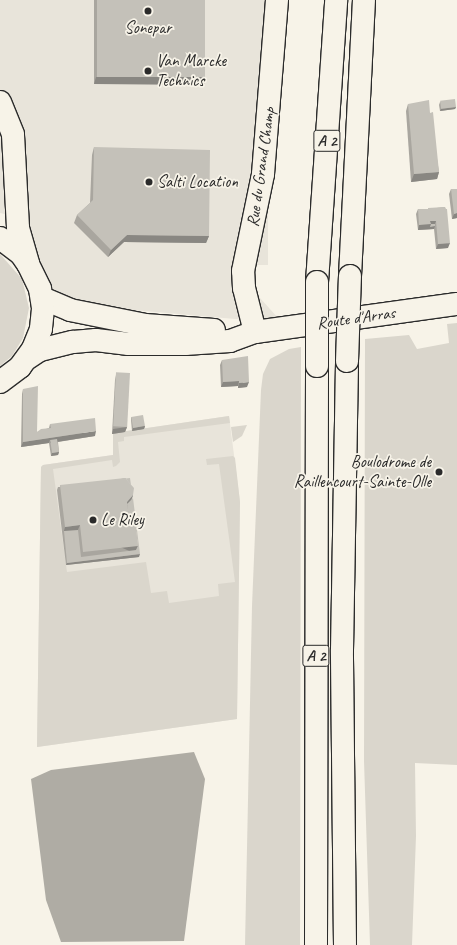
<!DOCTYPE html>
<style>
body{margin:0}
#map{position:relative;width:457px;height:945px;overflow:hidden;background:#f7f3e8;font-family:Caveat,sans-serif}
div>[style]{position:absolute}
.built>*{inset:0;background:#e8e4da}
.green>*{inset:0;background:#dad6cc}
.water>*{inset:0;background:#afaca4}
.roads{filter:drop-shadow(1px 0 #2b2b2b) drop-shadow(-1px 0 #2b2b2b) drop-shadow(0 1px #2b2b2b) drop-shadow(0 -1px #2b2b2b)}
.minor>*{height:22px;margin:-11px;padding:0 11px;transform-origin:11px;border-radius:11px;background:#f7f3e8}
.major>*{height:22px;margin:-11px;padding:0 11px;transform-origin:11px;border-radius:11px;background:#f7f3e8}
.highway>*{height:22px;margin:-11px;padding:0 11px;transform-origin:11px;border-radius:11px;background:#f7f3e8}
.bridges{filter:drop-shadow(1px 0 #2b2b2b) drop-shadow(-1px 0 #2b2b2b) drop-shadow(0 1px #2b2b2b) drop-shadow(0 -1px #2b2b2b)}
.highway-bridge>*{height:22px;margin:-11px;padding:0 11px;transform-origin:11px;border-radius:11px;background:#f7f3e8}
.wall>*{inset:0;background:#a9a69f;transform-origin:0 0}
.shaded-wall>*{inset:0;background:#898782;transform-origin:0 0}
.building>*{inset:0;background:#c4c1b9;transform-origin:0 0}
.dots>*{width:11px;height:11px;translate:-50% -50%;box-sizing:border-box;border:2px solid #f7f3e8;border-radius:50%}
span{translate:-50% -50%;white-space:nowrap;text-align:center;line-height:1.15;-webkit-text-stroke:3.5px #f7f3e8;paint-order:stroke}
.shield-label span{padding:1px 3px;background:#f7f3e8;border:1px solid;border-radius:3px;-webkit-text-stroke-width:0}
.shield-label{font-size:16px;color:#2b2b2b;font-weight:700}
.poi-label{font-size:17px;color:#2b2b2b}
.left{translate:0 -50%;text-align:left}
.right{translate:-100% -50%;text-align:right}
.street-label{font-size:17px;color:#2b2b2b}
</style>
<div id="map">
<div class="built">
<div style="clip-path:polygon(0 0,286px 0,268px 203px,268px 265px,254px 265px,254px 286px,260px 298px,279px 319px,235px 319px,122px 309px,68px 297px,52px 288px,38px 264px,26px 219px,0 213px)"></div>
<div style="clip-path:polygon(229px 416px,240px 502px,237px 719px,37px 747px,41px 467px,43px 465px,113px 455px,113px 433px)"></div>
</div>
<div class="green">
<div style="clip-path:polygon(0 254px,22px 279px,29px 308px,23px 338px,12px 356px,0 366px)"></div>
<div style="clip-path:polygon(457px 323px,457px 765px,415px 763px,416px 836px,412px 945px,370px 945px,364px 761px,365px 339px,409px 335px,417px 349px,449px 343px,447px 324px)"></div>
<div style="clip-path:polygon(301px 347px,300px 945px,245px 945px,252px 606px,261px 390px,263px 374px,270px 359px,289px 349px)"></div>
<div style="clip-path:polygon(229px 416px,230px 423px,124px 437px,124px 441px,118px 442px,120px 462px,116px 466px,113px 467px,112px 460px,53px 469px,67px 572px,146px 562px,151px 593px,167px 591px,169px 603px,219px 596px,218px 584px,235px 582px,219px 464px,207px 465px,206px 459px,233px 456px,235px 458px,240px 502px,237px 719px,37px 747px,41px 467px,43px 465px,113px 455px,113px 433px)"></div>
<div style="clip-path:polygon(247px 425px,242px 436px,233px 442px,231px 427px)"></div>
</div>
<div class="water">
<div style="clip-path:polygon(194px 752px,205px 779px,184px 941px,61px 942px,46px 900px,31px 779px,51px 770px)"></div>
</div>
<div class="roads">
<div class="minor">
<div style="left:0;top:102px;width:35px;rotate:68deg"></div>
<div style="left:13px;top:135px;width:93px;rotate:86.9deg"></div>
<div style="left:18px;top:228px;width:37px;rotate:74deg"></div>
<div style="left:255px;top:332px;width:45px;rotate:-104deg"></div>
<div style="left:244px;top:288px;width:17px;rotate:-93deg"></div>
<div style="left:243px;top:271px;width:99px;rotate:-78.3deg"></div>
<div style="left:263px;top:174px;width:175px;rotate:-85.4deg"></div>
</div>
<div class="major">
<div style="left:42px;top:298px;width:30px;rotate:23deg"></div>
<div style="left:70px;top:310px;width:76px;rotate:11.3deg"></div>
<div style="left:145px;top:325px;width:69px;rotate:4.1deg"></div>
<div style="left:28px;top:358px;width:14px;rotate:-34deg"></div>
<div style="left:40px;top:350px;width:34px;rotate:-14deg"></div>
<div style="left:73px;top:342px;width:23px;rotate:-5deg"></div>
<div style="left:96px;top:340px;width:33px;rotate:7deg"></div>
<div style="left:129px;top:344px;width:56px"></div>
<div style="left:185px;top:344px;width:45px;rotate:-3.8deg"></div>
<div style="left:230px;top:341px;width:27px;rotate:-20deg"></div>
<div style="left:255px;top:332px;width:204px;rotate:-7.9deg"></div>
</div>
<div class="highway">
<div style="left:0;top:238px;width:26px;rotate:37deg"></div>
<div style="left:21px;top:254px;width:12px;rotate:55deg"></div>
<div style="left:28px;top:264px;width:28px;rotate:64deg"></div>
<div style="left:40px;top:289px;width:20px;rotate:81deg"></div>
<div style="left:43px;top:309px;width:20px;rotate:96deg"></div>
<div style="left:41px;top:329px;width:22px;rotate:112deg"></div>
<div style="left:33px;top:349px;width:22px;rotate:126deg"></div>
<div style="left:20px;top:367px;width:25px;rotate:143deg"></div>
<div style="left:350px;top:276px;width:276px;rotate:-87.1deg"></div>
<div style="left:317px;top:282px;width:283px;rotate:-86.1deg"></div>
<div style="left:316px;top:945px;width:579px;rotate:-89.9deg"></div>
<div style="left:345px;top:945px;width:295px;rotate:-90.6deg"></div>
<div style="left:342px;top:650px;width:289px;rotate:-89deg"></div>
</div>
</div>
<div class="bridges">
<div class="highway-bridge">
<div style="left:347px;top:361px;width:85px;rotate:-88deg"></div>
<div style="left:317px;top:366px;width:84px;rotate:-90deg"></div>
</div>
</div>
<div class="wall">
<div style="left:94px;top:0;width:111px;height:84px"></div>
<div style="clip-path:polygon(440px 102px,456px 107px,455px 109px,440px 111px,439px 105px)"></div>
<div style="clip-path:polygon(408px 104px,430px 113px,439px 172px,437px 179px,411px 182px,406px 111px)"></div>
<div style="clip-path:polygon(94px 147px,209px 236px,206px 243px,124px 242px,108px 257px,74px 223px,77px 215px,90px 203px,92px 155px)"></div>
<div style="clip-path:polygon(451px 189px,457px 189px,457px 218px,452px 219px,449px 194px)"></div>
<div style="clip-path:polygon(445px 207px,448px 248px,436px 249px,434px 229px,418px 230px,416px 214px,418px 209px,428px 209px)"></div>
<div style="clip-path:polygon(222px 360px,247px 387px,238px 388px,238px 386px,221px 387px,220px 365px)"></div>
<div style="clip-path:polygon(116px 375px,127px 427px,125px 432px,112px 434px,115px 380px)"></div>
<div style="clip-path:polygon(23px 389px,37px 432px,49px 428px,50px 424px,95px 436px,58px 442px,59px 452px,58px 455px,51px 456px,49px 443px,21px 447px,22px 394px)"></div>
<div style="clip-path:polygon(131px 417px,145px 426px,144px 429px,132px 431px,131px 420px)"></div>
<div style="clip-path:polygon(60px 485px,133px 495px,132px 499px,139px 557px,66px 565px,57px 490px,58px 487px,60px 487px)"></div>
</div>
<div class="shaded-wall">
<div style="clip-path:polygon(96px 77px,205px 77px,202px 85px,94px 84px)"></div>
<div style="clip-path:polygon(456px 107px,455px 109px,440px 111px,441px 109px)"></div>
<div style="clip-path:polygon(439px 172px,437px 179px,411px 182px,414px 174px)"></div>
<div style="clip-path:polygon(457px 213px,457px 218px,452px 219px,454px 214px)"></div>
<div style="clip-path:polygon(430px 221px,436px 221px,434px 226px,435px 226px,434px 229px,418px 230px,419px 225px)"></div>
<div style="clip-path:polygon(127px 235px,209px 236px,206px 243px,124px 242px,108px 257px,111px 250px)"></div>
<div style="clip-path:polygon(450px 243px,448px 248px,436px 249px,438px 244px)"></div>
<div style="clip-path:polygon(239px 381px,238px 386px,221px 387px,223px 382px)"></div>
<div style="clip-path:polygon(249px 382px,247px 387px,238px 388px,239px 383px)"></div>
<div style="clip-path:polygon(145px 426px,144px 429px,132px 431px,133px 428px)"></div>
<div style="clip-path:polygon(127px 427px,125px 432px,112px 434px,113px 429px)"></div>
<div style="clip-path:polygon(96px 431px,95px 436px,50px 443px,50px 440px,49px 443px,21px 447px,23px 442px)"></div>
<div style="clip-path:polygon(59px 452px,58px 455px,51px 456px,52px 453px)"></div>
<div style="clip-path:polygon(133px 495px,130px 503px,126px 508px,127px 502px)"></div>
<div style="clip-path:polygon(80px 525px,77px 532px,64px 531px,65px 527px)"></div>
<div style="left:138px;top:546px;width:8px;height:55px;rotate:113deg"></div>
<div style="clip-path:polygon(140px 554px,139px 557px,66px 565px,67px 563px)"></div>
</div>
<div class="building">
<div style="left:97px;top:0;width:108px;height:77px"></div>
<div style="left:455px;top:99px;width:8px;height:15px;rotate:83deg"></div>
<div style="clip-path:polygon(429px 100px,430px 113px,433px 112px,439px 172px,414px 174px,408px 104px)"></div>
<div style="clip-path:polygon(94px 147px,210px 150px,209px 236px,127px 235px,111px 250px,77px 215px,93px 200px)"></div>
<div style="clip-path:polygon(451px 189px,457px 189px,457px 213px,454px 214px)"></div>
<div style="clip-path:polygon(445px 207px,446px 209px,428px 209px,428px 208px)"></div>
<div style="clip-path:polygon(418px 209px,447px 209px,450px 243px,438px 244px,436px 221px,430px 221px,431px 224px,419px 225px)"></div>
<div style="clip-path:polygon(431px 224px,435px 224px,435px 226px,430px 227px)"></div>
<div style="clip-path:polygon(248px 356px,249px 382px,239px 383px,239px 381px,223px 382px,222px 360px)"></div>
<div style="left:130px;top:373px;width:54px;height:14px;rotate:93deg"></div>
<div style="clip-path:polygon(38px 386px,37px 432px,41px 429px,51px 428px,50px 424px,95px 418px,96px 431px,23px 442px,23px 389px)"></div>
<div style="left:143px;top:415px;width:11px;height:12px;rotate:80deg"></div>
<div style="left:57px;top:439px;width:13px;height:7px;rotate:81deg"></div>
<div style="clip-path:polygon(125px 478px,134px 488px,133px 495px,127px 502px,129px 517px,134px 516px,138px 546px,83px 552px,80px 525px,65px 527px,60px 485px)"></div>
<div style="clip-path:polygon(125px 478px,121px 479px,130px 478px,131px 485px)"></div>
<div style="clip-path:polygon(133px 498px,140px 554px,67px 563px,64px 531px,78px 530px,81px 557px,136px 550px,138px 546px,134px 516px,129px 517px,127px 504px)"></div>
</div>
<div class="dots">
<div style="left:148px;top:11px;background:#2b2b2b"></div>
<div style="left:148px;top:71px;background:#2b2b2b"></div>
<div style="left:149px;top:182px;background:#2b2b2b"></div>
<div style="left:439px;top:472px;background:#2b2b2b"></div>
<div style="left:93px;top:520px;background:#2b2b2b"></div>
</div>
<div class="shield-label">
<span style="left:327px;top:141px">A 2</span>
<span style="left:316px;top:656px">A 2</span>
</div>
<div class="poi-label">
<span style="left:148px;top:28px">Sonepar</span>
<span class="left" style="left:156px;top:71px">Van Marcke<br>Technics</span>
<span class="left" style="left:157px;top:182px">Salti Location</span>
<span class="right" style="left:431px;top:472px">Boulodrome de<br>Raillencourt-Sainte-Olle</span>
<span class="left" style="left:101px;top:520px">Le Riley</span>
</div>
<div class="street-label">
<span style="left:261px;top:167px;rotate:-82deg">Rue du Grand Champ</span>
<span style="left:356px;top:318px;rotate:-8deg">Route d'Arras</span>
</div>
</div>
